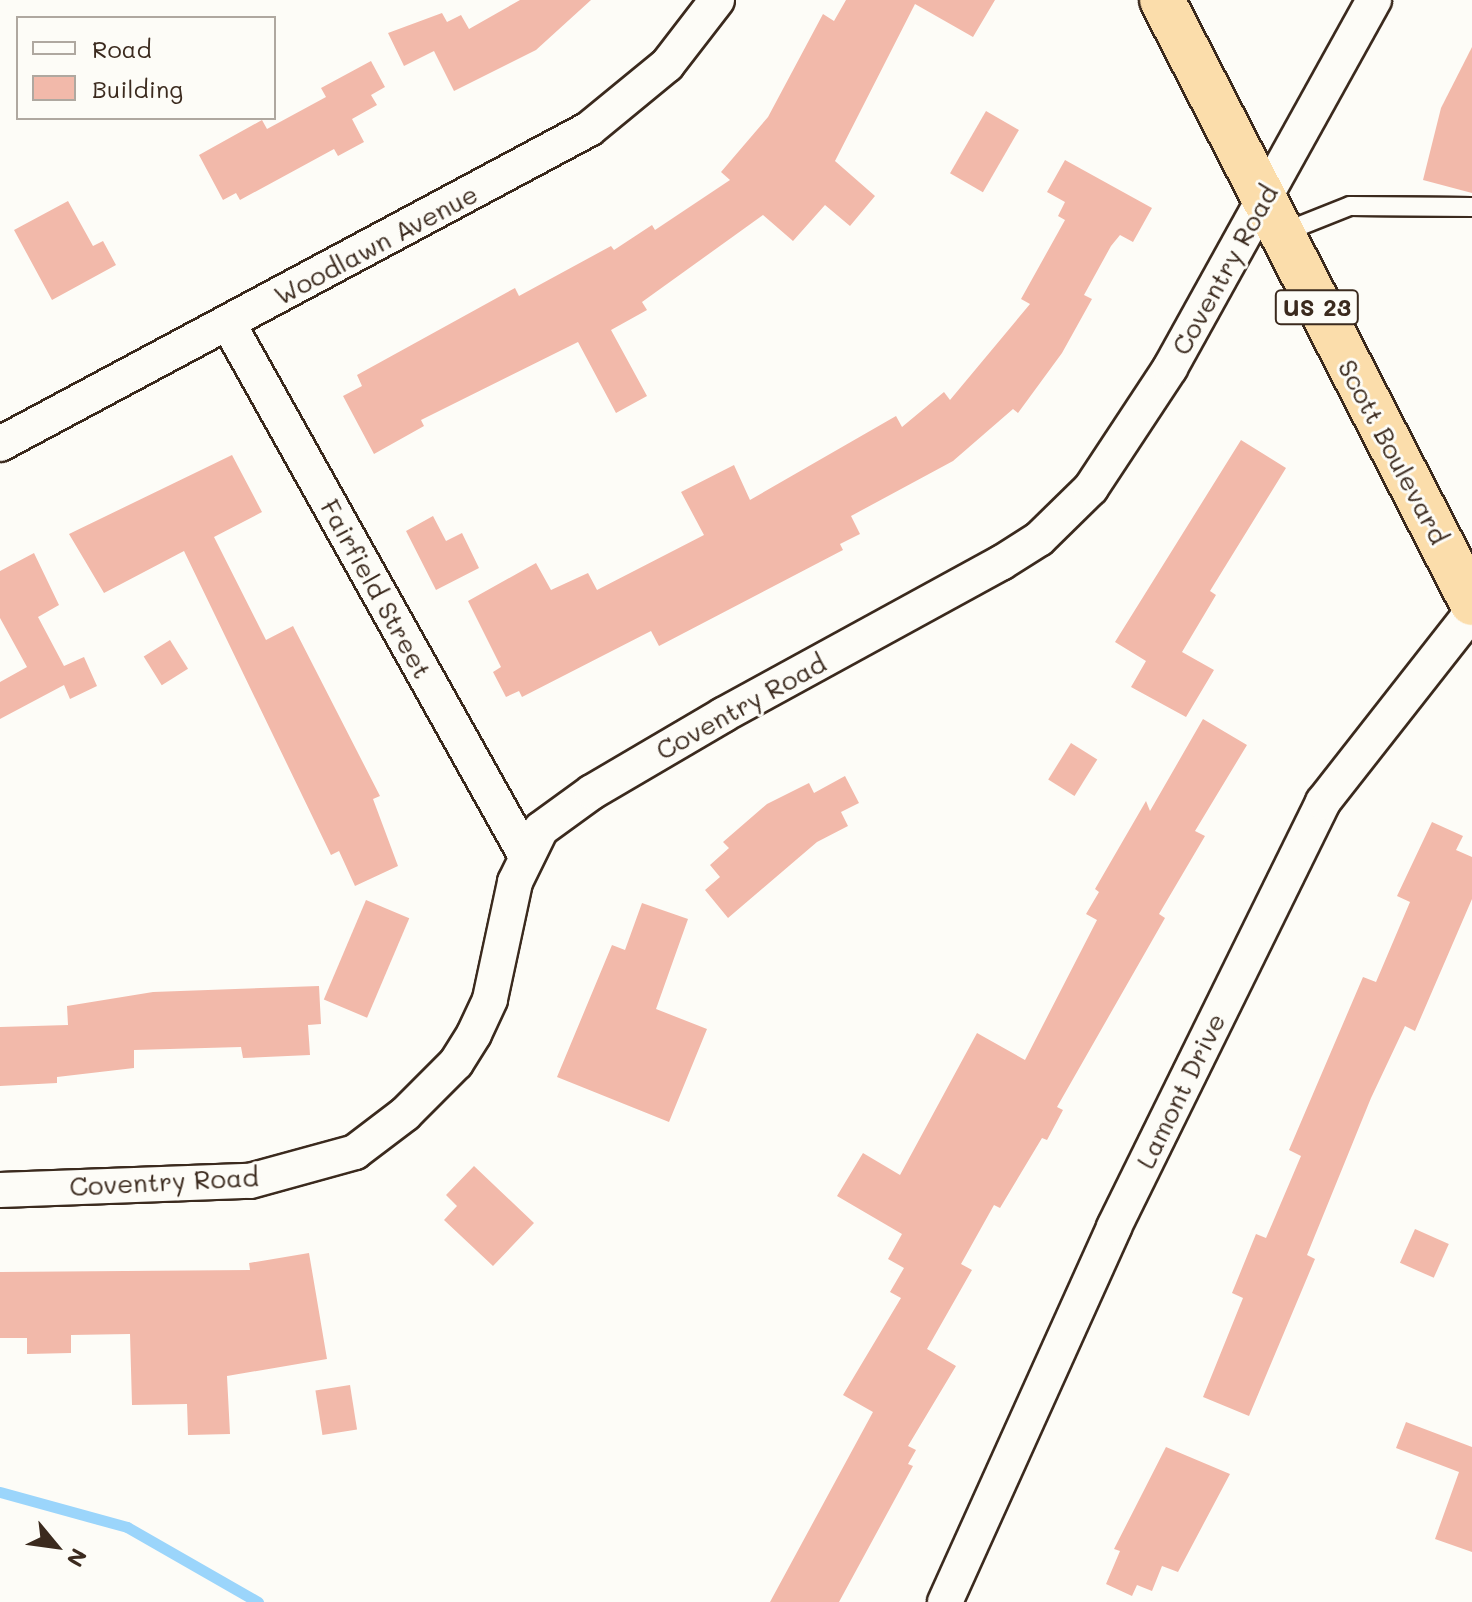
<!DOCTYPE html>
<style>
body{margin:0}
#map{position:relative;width:1472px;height:1602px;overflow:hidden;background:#fdfcf7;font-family:Mali,sans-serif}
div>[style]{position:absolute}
.stream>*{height:11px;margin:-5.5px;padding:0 5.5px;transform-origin:5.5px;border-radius:5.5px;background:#9bd5fb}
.building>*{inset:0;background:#f2b9aa;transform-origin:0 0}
.roads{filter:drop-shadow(2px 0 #3b2a1e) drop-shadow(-2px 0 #3b2a1e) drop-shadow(0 2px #3b2a1e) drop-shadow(0 -2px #3b2a1e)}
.service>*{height:18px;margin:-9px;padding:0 9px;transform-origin:9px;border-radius:9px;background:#fdfcf7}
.minor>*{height:34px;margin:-17px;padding:0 17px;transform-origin:17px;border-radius:17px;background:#fdfcf7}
.trunk>*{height:44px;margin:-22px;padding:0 22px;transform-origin:22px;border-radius:22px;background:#fbddab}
span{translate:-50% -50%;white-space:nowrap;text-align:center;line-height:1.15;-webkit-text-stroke:6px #fdfcf7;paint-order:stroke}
.shield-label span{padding:2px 6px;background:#fdfcf7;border:2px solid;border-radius:6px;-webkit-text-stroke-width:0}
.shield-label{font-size:24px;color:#3b2a1e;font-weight:700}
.street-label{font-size:26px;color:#3b2a1e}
.legend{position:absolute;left:16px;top:16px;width:260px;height:104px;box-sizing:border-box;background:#fdfcf7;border:2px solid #afa8a0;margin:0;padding:10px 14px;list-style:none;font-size:24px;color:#3b2a1e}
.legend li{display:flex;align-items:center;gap:16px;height:40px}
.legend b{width:40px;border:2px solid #afa8a0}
.north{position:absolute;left:16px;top:1506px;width:80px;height:80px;-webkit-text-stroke:6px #fdfcf7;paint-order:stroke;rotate:119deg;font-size:22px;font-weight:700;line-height:32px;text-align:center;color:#3b2a1e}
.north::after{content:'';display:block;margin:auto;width:28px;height:36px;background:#3b2a1e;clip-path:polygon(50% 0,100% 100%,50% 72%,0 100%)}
</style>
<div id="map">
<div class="stream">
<div style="left:0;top:1492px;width:132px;rotate:15.4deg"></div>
<div style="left:127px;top:1527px;width:151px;rotate:29.8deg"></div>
</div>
<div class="building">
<div style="clip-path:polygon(520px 0,591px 0,536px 50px,454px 91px,434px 51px,404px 66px,388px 33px,442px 13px,447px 22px,461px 15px,469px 29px)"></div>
<div style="clip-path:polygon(846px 0,995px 0,973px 37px,915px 4px,835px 161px,875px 196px,850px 226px,825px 205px,793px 241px,763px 215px,642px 302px,647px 310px,611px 330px,647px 396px,616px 413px,578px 342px,421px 420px,424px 426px,374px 454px,343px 396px,362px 386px,357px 375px,515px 288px,519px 296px,611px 246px,614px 250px,652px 225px,655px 230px,730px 180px,721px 172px,768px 117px,823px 14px,834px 21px)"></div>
<div style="clip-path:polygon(1472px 47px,1472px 193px,1423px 180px,1441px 108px)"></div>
<div style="clip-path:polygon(371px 61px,385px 87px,371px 95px,377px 105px,352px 119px,364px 142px,338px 156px,334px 149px,240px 200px,236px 193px,223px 200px,199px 155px,262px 120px,267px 129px,326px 97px,321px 88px)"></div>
<div style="left:986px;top:111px;width:38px;height:72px;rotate:30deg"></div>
<div style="clip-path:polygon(1065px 160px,1152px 208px,1133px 242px,1120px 235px,1111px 246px,1084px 295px,1092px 299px,1062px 353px,1018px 413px,1013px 409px,953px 461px,851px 516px,860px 534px,840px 544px,843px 550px,659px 646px,651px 631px,522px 697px,519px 691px,506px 697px,493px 672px,501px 667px,468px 601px,536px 563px,551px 590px,588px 573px,597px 590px,704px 535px,681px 492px,734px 465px,750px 500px,896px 416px,902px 427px,944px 392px,950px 400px,1030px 304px,1021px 299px,1065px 220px,1058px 216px,1065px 202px,1047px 192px)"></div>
<div style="clip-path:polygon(68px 201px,93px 246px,103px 241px,116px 265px,52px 300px,14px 230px)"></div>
<div style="clip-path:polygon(1241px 440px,1286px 468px,1210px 591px,1216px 595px,1182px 652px,1214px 670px,1186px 717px,1131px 687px,1146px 661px,1115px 642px)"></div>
<div style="clip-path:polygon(232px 455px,262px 512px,214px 537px,266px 640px,293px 626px,380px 796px,373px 799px,398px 866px,355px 886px,339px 851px,331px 855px,184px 551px,104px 593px,69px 534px)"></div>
<div style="clip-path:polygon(433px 516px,446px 541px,462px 533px,479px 568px,436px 590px,406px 531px)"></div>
<div style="clip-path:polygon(34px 553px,59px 605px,38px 617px,64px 666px,84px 657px,97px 686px,70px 699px,64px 685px,0 719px,0 682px,27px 667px,0 618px,0 571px)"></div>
<div style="left:170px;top:640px;width:34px;height:31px;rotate:58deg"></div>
<div style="clip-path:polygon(1203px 719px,1247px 745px,1195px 831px,1205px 836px,1159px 914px,1165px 918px,1057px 1107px,1063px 1110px,1047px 1140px,1042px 1138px,1000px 1208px,994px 1205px,961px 1264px,972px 1270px,927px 1349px,956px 1366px,908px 1446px,916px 1450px,908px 1464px,913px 1466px,839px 1602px,770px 1602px,873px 1412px,843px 1395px,901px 1298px,890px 1292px,904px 1268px,888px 1259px,902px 1234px,837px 1196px,863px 1153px,900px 1175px,977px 1033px,1025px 1060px,1097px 920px,1086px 914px,1099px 892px,1095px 889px,1146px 801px,1150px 811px)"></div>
<div style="left:1071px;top:743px;width:31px;height:43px;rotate:32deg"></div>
<div style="clip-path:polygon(845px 776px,859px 803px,841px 812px,848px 826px,817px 842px,728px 918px,705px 890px,720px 877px,710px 865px,729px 848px,723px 842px,767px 804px,809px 783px,814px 793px)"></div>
<div style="clip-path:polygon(1432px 822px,1463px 836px,1456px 850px,1472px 857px,1472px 899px,1415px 1031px,1405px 1026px,1371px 1098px,1307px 1255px,1315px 1259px,1249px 1416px,1203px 1397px,1243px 1298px,1232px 1293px,1256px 1234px,1266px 1238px,1301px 1156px,1289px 1150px,1363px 977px,1376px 982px,1410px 902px,1397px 896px)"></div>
<div style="left:366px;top:900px;width:47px;height:108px;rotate:23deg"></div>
<div style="clip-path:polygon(642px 903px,688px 919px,656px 1009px,707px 1029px,669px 1122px,557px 1077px,612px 945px,625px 950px)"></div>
<div style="clip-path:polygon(319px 986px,321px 1024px,308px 1025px,310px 1055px,243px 1058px,241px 1047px,134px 1050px,134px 1068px,57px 1077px,57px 1083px,0 1086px,0 1027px,68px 1025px,67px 1006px,153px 992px)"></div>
<div style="clip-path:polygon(474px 1166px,534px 1223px,493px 1266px,444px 1220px,457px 1206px,446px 1195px)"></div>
<div style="left:1415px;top:1229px;width:37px;height:37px;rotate:24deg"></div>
<div style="clip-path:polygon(309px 1253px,327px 1359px,227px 1376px,230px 1434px,188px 1435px,187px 1404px,132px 1405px,130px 1334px,71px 1335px,71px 1353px,27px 1354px,27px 1338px,0 1338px,0 1272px,250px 1270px,249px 1263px)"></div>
<div style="left:350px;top:1385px;width:45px;height:35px;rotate:81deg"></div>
<div style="clip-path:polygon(1406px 1422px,1472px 1447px,1472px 1552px,1435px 1539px,1459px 1472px,1396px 1448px)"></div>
<div style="clip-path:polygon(1166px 1447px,1230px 1474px,1178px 1572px,1162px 1566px,1152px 1591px,1137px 1585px,1132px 1596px,1106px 1584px,1120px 1551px,1114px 1549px)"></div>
</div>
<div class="roads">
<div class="service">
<div style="left:1282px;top:233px;width:73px;rotate:-21.7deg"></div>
<div style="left:1350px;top:206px;width:122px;rotate:0.5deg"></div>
</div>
<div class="minor">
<div style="left:228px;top:323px;width:608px;rotate:60.78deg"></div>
<div style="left:0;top:444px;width:668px;rotate:-28.14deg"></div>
<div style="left:589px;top:129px;width:101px;rotate:-39.4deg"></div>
<div style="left:667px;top:65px;width:82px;rotate:-52.4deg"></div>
<div style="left:0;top:1190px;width:250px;rotate:-2.1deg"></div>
<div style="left:250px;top:1181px;width:109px;rotate:-15.4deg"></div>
<div style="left:355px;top:1152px;width:63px;rotate:-37.2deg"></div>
<div style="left:405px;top:1114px;width:72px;rotate:-45deg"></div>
<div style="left:456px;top:1063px;width:34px;rotate:-58deg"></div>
<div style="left:474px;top:1034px;width:38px;rotate:-65deg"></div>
<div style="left:490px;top:999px;width:120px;rotate:-77.9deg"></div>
<div style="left:515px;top:882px;width:59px;rotate:-63.9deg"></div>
<div style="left:541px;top:829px;width:63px;rotate:-36deg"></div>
<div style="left:592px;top:792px;width:152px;rotate:-30.4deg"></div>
<div style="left:723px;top:715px;width:317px;rotate:-28.7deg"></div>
<div style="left:1001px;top:563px;width:45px;rotate:-32.3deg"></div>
<div style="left:1039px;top:539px;width:73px;rotate:-44.4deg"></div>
<div style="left:1091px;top:488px;width:144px;rotate:-56.6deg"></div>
<div style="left:1170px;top:368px;width:421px;rotate:-61deg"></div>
<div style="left:945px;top:1602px;width:411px;rotate:-65.7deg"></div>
<div style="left:1114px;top:1227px;width:474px;rotate:-63.8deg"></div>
<div style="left:1323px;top:802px;width:241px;rotate:-51.9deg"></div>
</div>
<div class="trunk">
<div style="left:1162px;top:0;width:678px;rotate:62.79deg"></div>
</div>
</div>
<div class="shield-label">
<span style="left:1317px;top:307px">US 23</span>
</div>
<div class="street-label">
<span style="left:376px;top:245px;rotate:-28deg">Woodlawn Avenue</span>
<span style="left:1225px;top:270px;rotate:-61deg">Coventry Road</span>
<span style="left:1393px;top:452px;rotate:62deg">Scott Boulevard</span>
<span style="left:376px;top:589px;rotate:61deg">Fairfield Street</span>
<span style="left:741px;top:707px;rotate:-29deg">Coventry Road</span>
<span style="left:1181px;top:1091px;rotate:-64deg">Lamont Drive</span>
<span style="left:164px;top:1182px;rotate:-3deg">Coventry Road</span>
</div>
<ul class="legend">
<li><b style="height:10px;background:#fdfcf7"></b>Road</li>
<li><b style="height:22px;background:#f2b9aa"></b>Building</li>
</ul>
<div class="north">N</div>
</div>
